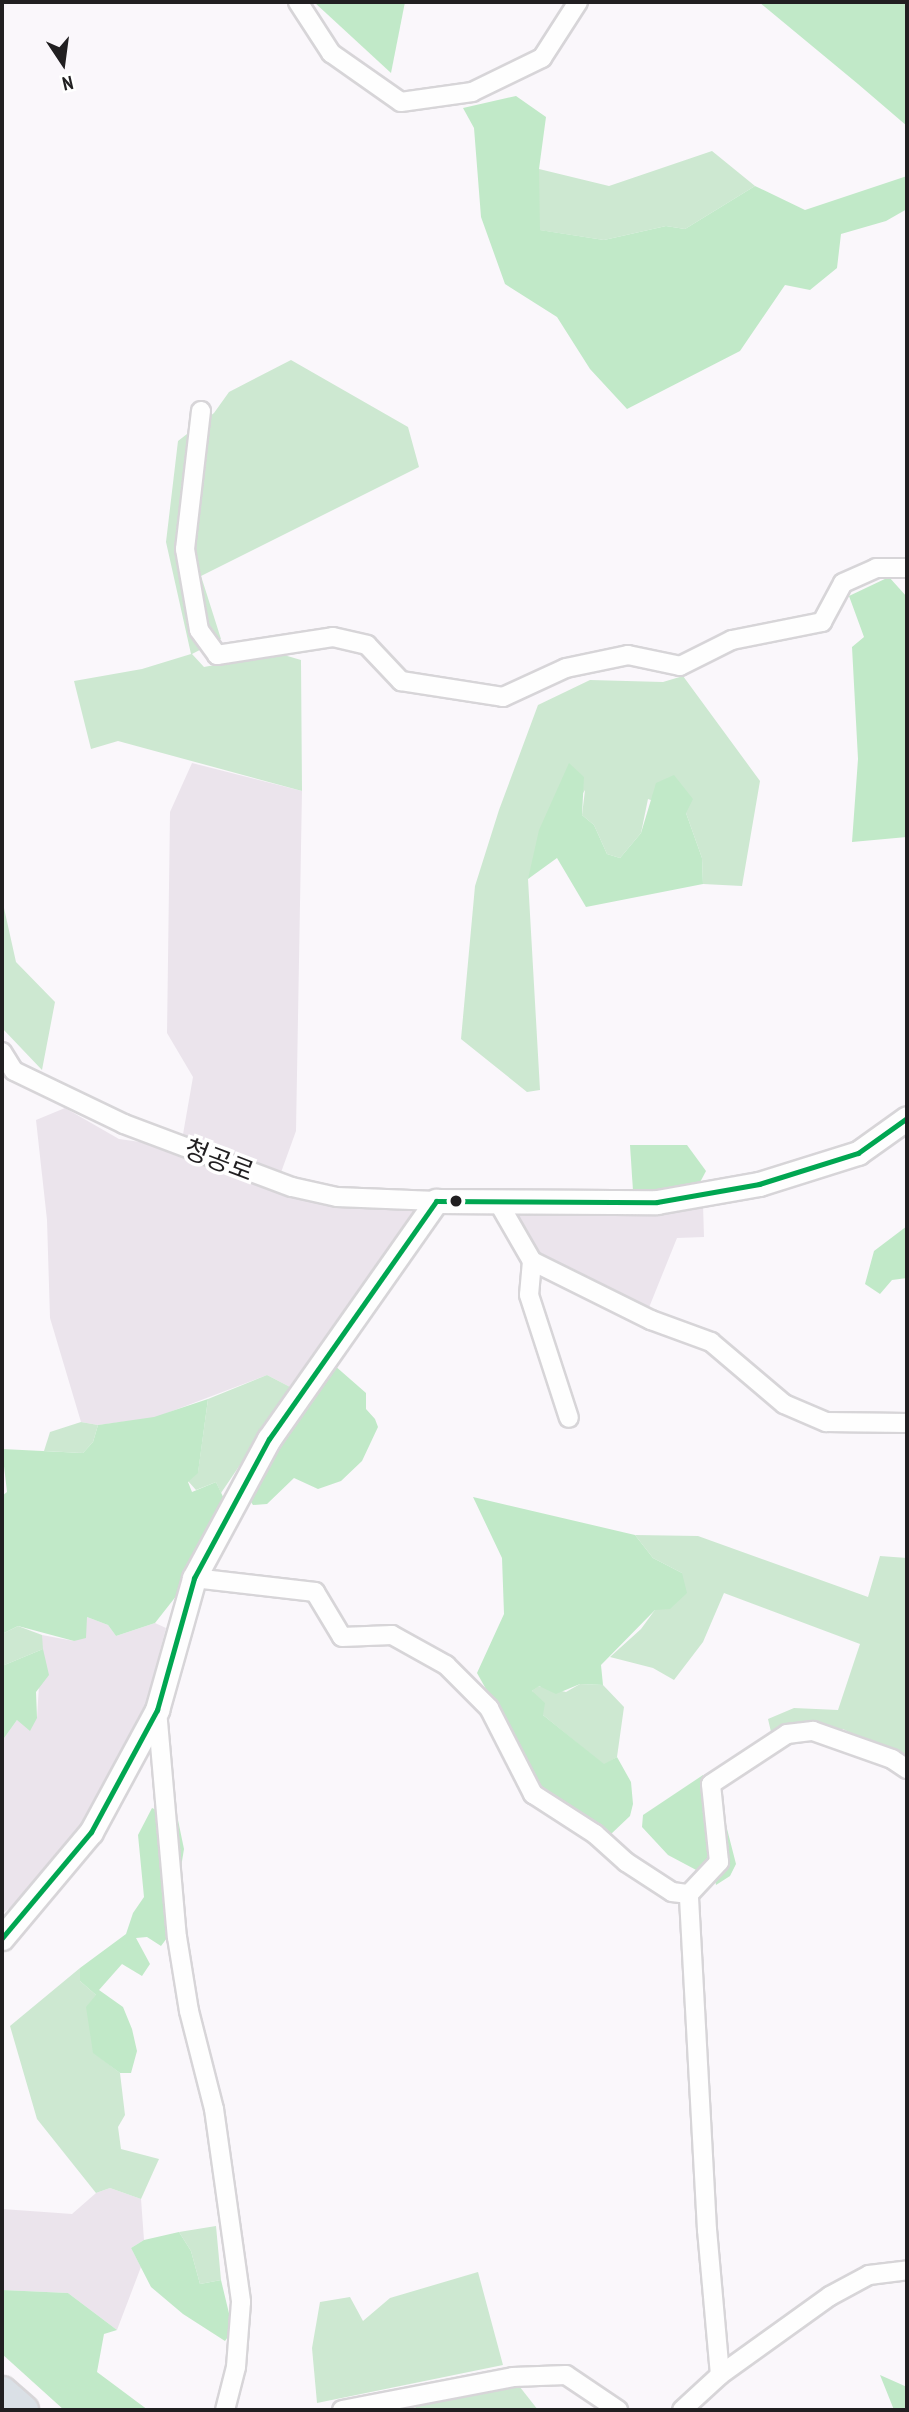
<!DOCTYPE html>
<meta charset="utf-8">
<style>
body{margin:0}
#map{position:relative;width:909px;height:2412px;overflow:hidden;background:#faf7fb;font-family:"PT Sans Narrow","Noto Sans KR",sans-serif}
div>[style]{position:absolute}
.built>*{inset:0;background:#ebe4ec}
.green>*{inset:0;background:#cde8d1}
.forest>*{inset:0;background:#c1e9c8}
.roads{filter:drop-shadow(2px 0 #d7d5d8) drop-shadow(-2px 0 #d7d5d8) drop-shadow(0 2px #d7d5d8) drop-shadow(0 -2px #d7d5d8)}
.minor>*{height:18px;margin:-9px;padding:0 9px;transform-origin:9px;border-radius:9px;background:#fefefe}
.tertiary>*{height:23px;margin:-11.5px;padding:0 11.5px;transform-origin:11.5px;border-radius:11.5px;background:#fefefe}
.trunk>*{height:30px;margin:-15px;padding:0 15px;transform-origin:15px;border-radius:15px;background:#dae0e6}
.bus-1>*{height:5px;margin:-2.5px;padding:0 2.5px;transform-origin:2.5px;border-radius:2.5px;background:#00a651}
.dots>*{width:19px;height:19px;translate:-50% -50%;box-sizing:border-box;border:4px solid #fff;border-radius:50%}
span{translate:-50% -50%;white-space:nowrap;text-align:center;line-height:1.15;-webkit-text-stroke:7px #fff;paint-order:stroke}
.street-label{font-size:26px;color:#211f21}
.frame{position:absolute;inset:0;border:4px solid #211f21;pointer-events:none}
.north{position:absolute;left:28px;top:28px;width:70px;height:70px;-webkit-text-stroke:5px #fff;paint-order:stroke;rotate:167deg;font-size:19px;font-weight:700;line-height:28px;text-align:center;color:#211f21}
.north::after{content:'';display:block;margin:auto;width:24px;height:32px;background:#211f21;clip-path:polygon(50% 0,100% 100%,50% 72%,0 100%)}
</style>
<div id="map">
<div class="built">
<div style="clip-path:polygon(192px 763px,302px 791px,296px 1131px,279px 1178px,182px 1140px,193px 1077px,167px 1033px,170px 812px)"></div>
<div style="clip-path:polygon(65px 1108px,119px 1139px,155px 1144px,341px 1201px,421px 1209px,292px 1388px,267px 1375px,154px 1418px,98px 1425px,81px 1422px,50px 1318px,47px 1220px,36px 1120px)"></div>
<div style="clip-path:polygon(703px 1204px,704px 1237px,677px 1238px,648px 1310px,536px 1258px,508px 1208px)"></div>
<div style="clip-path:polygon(87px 1617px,108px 1625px,116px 1636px,155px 1623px,166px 1628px,140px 1727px,68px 1848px,25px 1896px,2px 1914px,2px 1741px,17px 1720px,37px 1718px,42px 1635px,74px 1641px)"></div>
<div style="clip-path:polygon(110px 2188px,141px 2199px,144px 2240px,131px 2248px,141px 2267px,117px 2330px,68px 2293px,2px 2290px,2px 2209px,72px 2214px,96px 2193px)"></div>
</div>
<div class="green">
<div style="clip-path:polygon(712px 151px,755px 186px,685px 229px,666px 226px,604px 240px,539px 230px,539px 169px,609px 186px)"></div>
<div style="clip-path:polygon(291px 360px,408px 427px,419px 467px,201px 576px,221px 639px,192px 654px,204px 667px,277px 653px,301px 660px,302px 791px,118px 741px,91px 749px,74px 681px,142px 669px,191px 654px,166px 542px,178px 441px,214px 413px,229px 392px)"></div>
<div style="clip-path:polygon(683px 676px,760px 781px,742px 886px,703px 884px,702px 858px,686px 813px,648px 799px,641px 833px,620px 858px,607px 854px,594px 825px,582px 815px,585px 790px,528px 879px,540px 1090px,527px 1092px,461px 1039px,475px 886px,499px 810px,538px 705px,590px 680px,663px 682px)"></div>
<div style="clip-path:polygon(2px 899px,16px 962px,55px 1002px,42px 1070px,2px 1028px)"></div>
<div style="clip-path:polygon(267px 1375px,292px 1388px,221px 1493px,216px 1482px,196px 1490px,188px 1481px,198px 1472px,208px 1399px)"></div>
<div style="clip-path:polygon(81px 1422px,98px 1425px,93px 1442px,83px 1453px,44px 1451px,50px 1432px)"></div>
<div style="clip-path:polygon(635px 1535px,698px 1536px,868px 1597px,880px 1556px,907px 1558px,907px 1762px,843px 1729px,771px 1732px,768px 1719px,794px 1708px,838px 1710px,860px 1644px,724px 1593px,703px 1642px,674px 1680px,653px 1668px,610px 1657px,641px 1629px,682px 1573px,653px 1558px)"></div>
<div style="clip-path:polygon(18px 1626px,42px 1635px,43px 1649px,2px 1666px,2px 1634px)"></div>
<div style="clip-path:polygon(580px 1684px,603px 1685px,624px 1707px,617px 1757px,604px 1765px,543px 1715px,532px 1691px,538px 1686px,566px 1692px)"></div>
<div style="clip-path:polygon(80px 1968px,80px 1981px,96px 1995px,93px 2052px,120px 2073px,125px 2115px,118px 2127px,121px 2149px,159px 2159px,141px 2199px,110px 2188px,96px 2193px,37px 2119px,10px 2026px)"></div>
<div style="clip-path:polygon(216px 2226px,221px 2280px,200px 2284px,191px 2251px,179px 2232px)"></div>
<div style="clip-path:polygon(478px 2272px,503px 2365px,317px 2403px,312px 2348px,320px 2302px,350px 2297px,363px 2321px,390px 2298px)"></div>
<div style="clip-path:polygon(516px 2382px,538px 2410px,418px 2410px,412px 2404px)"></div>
</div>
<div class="forest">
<div style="clip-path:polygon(314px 2px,405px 2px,391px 73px)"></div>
<div style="clip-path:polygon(759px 2px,907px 2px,907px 126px,858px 84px)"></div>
<div style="clip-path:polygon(516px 96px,546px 117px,539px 169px,540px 230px,604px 240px,666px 226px,685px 229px,755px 186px,805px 210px,907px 176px,907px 209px,886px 221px,841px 234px,837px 268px,810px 290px,785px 285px,740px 351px,627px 409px,590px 369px,557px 317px,505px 284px,481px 217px,474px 128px,463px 108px)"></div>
<div style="clip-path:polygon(889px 577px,907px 597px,907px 837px,852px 842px,858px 759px,852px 647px,864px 637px,849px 596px)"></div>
<div style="clip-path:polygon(569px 763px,584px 777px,582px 815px,594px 825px,607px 854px,620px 858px,641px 833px,656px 783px,674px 775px,693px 799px,686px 813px,702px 858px,703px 884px,586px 907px,557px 858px,528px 879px,539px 830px)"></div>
<div style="clip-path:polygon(630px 1145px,687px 1145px,706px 1171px,688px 1205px,633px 1191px)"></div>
<div style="clip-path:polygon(907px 1226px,907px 1278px,892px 1280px,880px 1294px,865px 1284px,874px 1251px)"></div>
<div style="clip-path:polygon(334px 1365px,366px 1393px,366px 1409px,375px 1419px,378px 1427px,362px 1461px,341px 1481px,318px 1489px,294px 1478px,267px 1504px,253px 1505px,249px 1499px,280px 1434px)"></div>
<div style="clip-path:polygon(208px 1399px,198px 1473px,188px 1482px,192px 1492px,216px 1482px,226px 1503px,188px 1581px,155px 1623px,116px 1636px,108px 1625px,87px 1617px,86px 1638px,74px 1641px,18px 1626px,2px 1634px,2px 1496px,7px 1492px,2px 1449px,83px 1453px,93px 1442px,98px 1425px,154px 1417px)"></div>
<div style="clip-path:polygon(473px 1497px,635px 1535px,653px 1558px,682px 1573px,687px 1593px,670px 1609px,655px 1610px,601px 1665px,603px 1685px,580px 1684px,556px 1694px,539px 1686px,532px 1691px,545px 1703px,543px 1715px,604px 1764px,617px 1757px,631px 1782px,633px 1804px,630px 1816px,610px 1835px,544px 1793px,477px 1673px,504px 1614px,502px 1558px)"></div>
<div style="clip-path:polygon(43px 1649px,49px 1675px,36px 1692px,37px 1718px,30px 1731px,17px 1720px,2px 1741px,2px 1666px)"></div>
<div style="clip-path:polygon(703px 1775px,705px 1799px,724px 1817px,736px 1864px,730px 1876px,716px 1885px,715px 1880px,668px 1855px,642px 1827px,643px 1815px)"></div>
<div style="clip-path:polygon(152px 1808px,178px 1820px,184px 1849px,170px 1934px,161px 1946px,147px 1937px,136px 1938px,150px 1964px,142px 1976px,122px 1964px,99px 1990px,123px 2007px,132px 2029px,137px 2051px,131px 2073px,120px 2073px,93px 2053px,86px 2007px,96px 1995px,80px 1981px,80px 1968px,126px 1934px,133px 1913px,144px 1897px,138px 1835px)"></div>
<div style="clip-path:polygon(179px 2232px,191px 2251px,200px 2284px,221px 2280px,233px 2330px,225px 2341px,183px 2314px,151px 2287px,131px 2248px,144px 2240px)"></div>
<div style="clip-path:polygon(2px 2290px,68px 2293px,117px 2330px,104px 2334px,97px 2372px,148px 2410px,64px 2410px,2px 2354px)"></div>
<div style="clip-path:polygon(880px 2375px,907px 2387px,907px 2410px,894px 2410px)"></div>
</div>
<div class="roads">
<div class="minor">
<div style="left:298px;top:2px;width:61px;rotate:57.1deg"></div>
<div style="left:331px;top:53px;width:85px;rotate:35deg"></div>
<div style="left:401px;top:102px;width:72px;rotate:-8deg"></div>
<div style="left:472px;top:92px;width:78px;rotate:-25.9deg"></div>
<div style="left:542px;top:58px;width:67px;rotate:-57.3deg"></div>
<div style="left:201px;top:411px;width:139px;rotate:96.6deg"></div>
<div style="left:185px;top:549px;width:82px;rotate:80.2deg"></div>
<div style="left:199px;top:630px;width:31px;rotate:54deg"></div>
<div style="left:217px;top:655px;width:117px;rotate:-8.8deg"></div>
<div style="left:333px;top:637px;width:35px;rotate:13deg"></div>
<div style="left:367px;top:645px;width:50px;rotate:46.6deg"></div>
<div style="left:401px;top:681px;width:103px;rotate:8.9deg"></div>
<div style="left:503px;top:697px;width:69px;rotate:-24.7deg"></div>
<div style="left:566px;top:668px;width:63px;rotate:-11.8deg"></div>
<div style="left:628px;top:655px;width:53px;rotate:11.9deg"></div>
<div style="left:680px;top:666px;width:58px;rotate:-26.6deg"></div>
<div style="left:732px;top:640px;width:92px;rotate:-11.3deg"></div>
<div style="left:822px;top:622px;width:44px;rotate:-61.7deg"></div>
<div style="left:843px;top:583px;width:36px;rotate:-24deg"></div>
<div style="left:876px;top:568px;width:31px"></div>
<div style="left:2px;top:1052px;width:22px;rotate:58deg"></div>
<div style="left:14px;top:1071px;width:122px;rotate:25.7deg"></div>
<div style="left:124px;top:1124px;width:179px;rotate:20.6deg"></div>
<div style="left:292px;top:1187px;width:46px;rotate:12.5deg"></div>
<div style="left:337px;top:1197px;width:99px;rotate:2.3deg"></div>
<div style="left:498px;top:1202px;width:68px;rotate:60deg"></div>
<div style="left:532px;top:1261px;width:133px;rotate:26.4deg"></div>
<div style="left:651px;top:1320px;width:64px;rotate:20.1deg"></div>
<div style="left:711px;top:1342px;width:96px;rotate:40.3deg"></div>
<div style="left:784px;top:1404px;width:46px;rotate:23.2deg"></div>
<div style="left:826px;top:1422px;width:81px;rotate:0.7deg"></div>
<div style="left:532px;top:1261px;width:34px;rotate:95deg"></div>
<div style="left:529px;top:1295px;width:129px;rotate:72deg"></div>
<div style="left:194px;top:1578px;width:122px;rotate:6.6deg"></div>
<div style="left:315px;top:1592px;width:52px;rotate:59deg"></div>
<div style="left:342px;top:1637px;width:50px;rotate:-2.3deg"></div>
<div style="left:392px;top:1635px;width:62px;rotate:29.1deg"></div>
<div style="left:446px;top:1665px;width:61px;rotate:45deg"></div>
<div style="left:489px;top:1708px;width:97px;rotate:62.9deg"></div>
<div style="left:533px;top:1794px;width:74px;rotate:32.8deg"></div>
<div style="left:595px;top:1834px;width:42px;rotate:42.1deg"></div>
<div style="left:626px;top:1862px;width:55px;rotate:33.1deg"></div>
<div style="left:672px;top:1892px;width:17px;rotate:7deg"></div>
<div style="left:157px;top:1710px;width:228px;rotate:85deg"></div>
<div style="left:177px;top:1937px;width:75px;rotate:80.8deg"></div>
<div style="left:189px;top:2011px;width:101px;rotate:75.7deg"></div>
<div style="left:214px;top:2109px;width:195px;rotate:82deg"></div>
<div style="left:241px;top:2302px;width:65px;rotate:94.4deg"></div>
<div style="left:236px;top:2367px;width:44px;rotate:104.3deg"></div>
<div style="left:720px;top:2375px;width:146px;rotate:-95.1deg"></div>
<div style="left:707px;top:2230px;width:336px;rotate:-93.1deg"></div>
<div style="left:689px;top:1894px;width:44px;rotate:-46.8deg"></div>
<div style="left:719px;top:1862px;width:78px;rotate:-95.9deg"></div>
<div style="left:711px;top:1784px;width:91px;rotate:-33.3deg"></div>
<div style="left:787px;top:1734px;width:26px;rotate:-7deg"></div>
<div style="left:813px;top:1731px;width:84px;rotate:19.5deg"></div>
<div style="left:892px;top:1759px;width:18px;rotate:34deg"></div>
<div style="left:342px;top:2410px;width:174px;rotate:-10.9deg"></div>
<div style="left:513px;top:2377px;width:53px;rotate:-2.2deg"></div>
<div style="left:566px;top:2375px;width:63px;rotate:33.9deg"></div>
<div style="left:682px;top:2410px;width:52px;rotate:-42.6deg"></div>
<div style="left:720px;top:2375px;width:135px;rotate:-35.7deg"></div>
<div style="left:830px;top:2296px;width:44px;rotate:-28.3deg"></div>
<div style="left:869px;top:2275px;width:38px;rotate:-7deg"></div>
</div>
<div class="tertiary">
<div style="left:2px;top:1938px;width:138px;rotate:-50deg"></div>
<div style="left:91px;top:1832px;width:139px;rotate:-61.6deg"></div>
<div style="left:157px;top:1710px;width:137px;rotate:-74.3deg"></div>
<div style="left:194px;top:1578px;width:158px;rotate:-61.7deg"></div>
<div style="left:269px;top:1439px;width:291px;rotate:-54.9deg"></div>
<div style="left:436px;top:1201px;width:221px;rotate:0.3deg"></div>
<div style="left:657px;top:1202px;width:104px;rotate:-10deg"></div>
<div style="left:759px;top:1184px;width:104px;rotate:-17.4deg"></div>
<div style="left:858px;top:1153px;width:60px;rotate:-35.5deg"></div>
</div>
<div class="trunk">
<div style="left:2px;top:2392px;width:28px;rotate:41deg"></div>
</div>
</div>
<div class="bus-1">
<div style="left:2px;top:1938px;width:138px;rotate:-50deg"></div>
<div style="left:91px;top:1832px;width:139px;rotate:-61.6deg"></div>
<div style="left:157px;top:1710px;width:137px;rotate:-74.3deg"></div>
<div style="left:194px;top:1578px;width:158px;rotate:-61.7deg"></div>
<div style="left:269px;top:1439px;width:291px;rotate:-54.9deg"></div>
<div style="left:436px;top:1201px;width:221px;rotate:0.3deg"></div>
<div style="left:657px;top:1202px;width:104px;rotate:-10deg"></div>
<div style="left:759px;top:1184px;width:104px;rotate:-17.4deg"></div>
<div style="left:858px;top:1153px;width:60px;rotate:-35.5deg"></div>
</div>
<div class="dots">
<div style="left:456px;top:1201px;background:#211f21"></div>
</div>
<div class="street-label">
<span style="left:219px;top:1160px;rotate:21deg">청공로</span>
</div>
<div class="frame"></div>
<div class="north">N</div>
</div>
